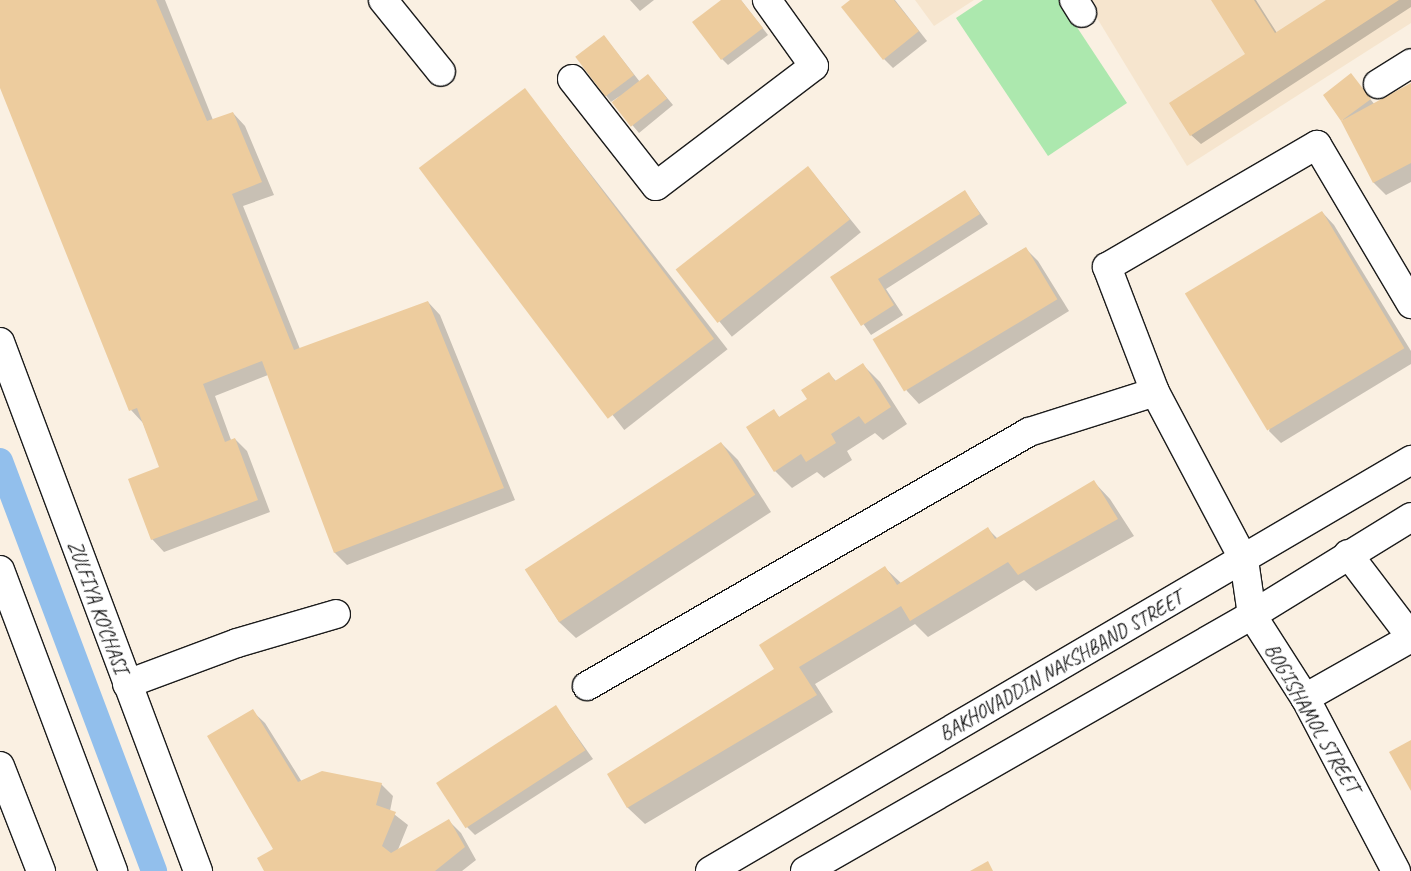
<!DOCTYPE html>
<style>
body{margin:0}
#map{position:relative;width:1411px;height:871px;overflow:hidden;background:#faf0e2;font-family:Caveat,sans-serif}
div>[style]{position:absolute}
.built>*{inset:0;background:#f6e5ce}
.green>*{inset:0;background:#ace8ae}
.shadow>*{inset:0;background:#0003;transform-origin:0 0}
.canal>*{height:26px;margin:-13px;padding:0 13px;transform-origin:13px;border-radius:13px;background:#92bfec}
.building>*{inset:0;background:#edcc9e;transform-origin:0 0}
.roads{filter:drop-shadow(1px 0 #1c1c1c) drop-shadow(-1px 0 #1c1c1c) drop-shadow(0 1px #1c1c1c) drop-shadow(0 -1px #1c1c1c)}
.minor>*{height:28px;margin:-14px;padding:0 14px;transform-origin:14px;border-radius:14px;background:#fff}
.major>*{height:28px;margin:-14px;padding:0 14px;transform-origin:14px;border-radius:14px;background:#fff}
span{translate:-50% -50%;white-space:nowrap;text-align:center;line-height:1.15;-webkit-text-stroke:4px #fff;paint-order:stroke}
.street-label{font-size:20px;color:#1c1c1c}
</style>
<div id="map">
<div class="built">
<div style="clip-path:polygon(915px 0,974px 0,934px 26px)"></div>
<div style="clip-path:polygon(1086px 0,1411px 0,1411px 23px,1187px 166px)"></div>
</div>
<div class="green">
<div style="clip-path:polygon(983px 0,1059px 0,1127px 103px,1048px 156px,956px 18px)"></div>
</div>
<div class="shadow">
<div style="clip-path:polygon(0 0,165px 0,213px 120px,233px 113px,245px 126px,274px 195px,243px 206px,300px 349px,428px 302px,440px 315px,515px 500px,347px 565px,335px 553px,268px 375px,215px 396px,231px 440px,235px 439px,247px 451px,270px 512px,164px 552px,152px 539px,161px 468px,143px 423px,131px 410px,0 80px)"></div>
<div style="clip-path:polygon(630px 0,654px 0,640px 11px)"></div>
<div style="clip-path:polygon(723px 0,741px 0,768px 35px,728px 65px,722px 59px)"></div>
<div style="clip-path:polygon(852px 0,895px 0,927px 41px,893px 68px,884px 59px)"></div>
<div style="clip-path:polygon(1212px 0,1256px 0,1277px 33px,1328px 0,1411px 0,1411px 7px,1201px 144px,1191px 135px,1247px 54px)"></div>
<div style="clip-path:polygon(604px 36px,640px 82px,654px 82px,673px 105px,639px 133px,614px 103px,620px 96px,611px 102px,577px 57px)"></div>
<div style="clip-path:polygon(1351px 75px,1375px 105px,1411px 85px,1411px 182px,1386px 195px,1374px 183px,1344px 121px,1324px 95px)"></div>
<div style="left:525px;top:90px;width:329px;height:131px;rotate:52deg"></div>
<div style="left:808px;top:167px;width:84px;height:166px;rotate:51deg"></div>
<div style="clip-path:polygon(965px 192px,988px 224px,886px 289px,903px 315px,871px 335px,831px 277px)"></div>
<div style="clip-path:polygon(1322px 212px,1334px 225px,1411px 351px,1411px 364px,1281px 443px,1269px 431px)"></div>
<div style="clip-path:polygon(1025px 248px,1038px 261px,1069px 311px,919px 404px,907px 391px,876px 341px)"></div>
<div style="clip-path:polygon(863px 365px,880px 382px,907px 424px,883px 440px,875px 433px,847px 451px,852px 460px,824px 478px,817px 472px,792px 488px,775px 471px,774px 411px,780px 418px,809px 399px,829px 374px,837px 382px)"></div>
<div style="clip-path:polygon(721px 443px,738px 460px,771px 512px,576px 638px,559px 622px,526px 570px)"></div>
<div style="clip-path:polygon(1094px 482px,1110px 499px,1134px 536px,1036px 591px,1024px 580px,928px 637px,915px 624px,815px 684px,833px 712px,645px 824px,628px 808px,609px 775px,776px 669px,885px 568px,901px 583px,988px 529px,998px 539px)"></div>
<div style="clip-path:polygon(556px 707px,593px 759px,475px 835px,466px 826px)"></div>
<div style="clip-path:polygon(252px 711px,265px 723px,302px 782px,381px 784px,393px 796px,390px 811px,408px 825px,397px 852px,449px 821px,461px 833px,476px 860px,462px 871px,265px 871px,275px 850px)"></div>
</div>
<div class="canal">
<div style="left:0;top:461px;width:438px;rotate:69.4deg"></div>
</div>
<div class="building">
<div style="clip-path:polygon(0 0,156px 0,207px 121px,233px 112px,262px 182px,232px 194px,294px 350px,428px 301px,504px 488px,334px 553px,262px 361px,203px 384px,225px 442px,235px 438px,258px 500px,151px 540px,128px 479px,159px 467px,137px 408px,129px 411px,0 88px)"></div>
<div style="clip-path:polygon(721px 0,741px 0,763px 28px,721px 60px,692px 22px)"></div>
<div style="clip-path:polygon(850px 0,894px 0,919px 31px,883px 60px,841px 7px)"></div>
<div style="clip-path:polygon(1211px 0,1254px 0,1275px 33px,1326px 0,1399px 0,1190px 136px,1169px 103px,1245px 54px)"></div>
<div style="left:604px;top:35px;width:50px;height:36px;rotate:53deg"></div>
<div style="clip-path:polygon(1351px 73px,1371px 99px,1341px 121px,1411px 83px,1411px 163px,1373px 183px,1341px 121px,1323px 95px)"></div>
<div style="left:648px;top:74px;width:31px;height:46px;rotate:52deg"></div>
<div style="left:525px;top:88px;width:314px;height:133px;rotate:53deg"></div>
<div style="left:808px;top:166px;width:68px;height:168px;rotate:52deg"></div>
<div style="clip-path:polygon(965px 190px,980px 214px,878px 279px,894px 305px,861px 326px,830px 277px)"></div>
<div style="left:1322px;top:211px;width:160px;height:160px;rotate:59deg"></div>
<div style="left:1026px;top:247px;width:61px;height:179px;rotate:59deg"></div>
<div style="clip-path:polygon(863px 363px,891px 407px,865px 424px,859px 416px,831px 434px,836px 443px,806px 462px,801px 454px,774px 472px,746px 427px,774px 409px,779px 417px,807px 399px,801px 390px,829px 372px,835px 381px)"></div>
<div style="left:721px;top:442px;width:63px;height:234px;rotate:57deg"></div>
<div style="clip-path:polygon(1094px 480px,1118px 519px,1018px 575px,1008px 562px,910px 621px,901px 606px,799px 667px,817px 695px,627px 808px,607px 774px,774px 669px,759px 645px,885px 566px,897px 585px,988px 527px,995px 539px)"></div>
<div style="left:556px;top:705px;width:54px;height:143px;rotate:57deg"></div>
<div style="clip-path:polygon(253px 709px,298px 782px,322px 771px,382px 783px,376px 805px,396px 812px,382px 846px,391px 853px,449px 819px,465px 847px,435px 871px,264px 871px,257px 858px,273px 849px,207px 736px)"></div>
<div style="clip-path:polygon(1411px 740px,1411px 791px,1389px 752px)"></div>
<div style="clip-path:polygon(988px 861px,993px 871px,970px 871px)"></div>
</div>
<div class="roads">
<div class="minor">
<div style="left:383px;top:0;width:92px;rotate:51.1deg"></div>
<div style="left:1074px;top:0;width:15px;rotate:58deg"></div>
<div style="left:572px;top:79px;width:136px;rotate:51.9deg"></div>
<div style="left:656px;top:186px;width:198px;rotate:-37.2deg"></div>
<div style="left:814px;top:66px;width:81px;rotate:-125.5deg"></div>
<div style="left:1378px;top:84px;width:39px;rotate:-32deg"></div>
<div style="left:1348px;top:554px;width:104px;rotate:52.8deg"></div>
<div style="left:127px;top:684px;width:117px;rotate:-20.4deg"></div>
<div style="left:237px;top:643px;width:103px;rotate:-16.3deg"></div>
<div style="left:587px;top:686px;width:510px;rotate:-29.88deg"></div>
<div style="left:1029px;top:432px;width:132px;rotate:-17.6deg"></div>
<div style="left:1305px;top:698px;width:122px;rotate:-29.5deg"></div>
<div style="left:0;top:766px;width:113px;rotate:68.7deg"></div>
<div style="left:1396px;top:871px;width:195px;rotate:-117.7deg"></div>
<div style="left:1305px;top:698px;width:98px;rotate:-122.6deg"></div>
<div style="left:1252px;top:615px;width:56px;rotate:-98.3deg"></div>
<div style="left:1244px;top:560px;width:190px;rotate:-117.9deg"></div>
<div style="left:1155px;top:392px;width:134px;rotate:-111deg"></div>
<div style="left:1107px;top:267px;width:243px;rotate:-30.2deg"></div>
<div style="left:1317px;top:145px;width:185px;rotate:59.4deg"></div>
</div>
<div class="major">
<div style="left:0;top:342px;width:565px;rotate:69.48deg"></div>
<div style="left:0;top:570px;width:322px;rotate:69.4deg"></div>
<div style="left:710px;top:871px;width:813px;rotate:-30.38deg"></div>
<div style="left:805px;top:871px;width:515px;rotate:-29.8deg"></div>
<div style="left:1252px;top:615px;width:187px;rotate:-31.6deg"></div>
</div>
</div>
<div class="street-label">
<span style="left:98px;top:607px;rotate:70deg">ZULFIYA KO'CHASI</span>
<span style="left:1061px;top:666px;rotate:-30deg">BAKHOVADDIN NAKSHBAND STREET</span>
<span style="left:1312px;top:718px;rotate:60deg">BOG'ISHAMOL STREET</span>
</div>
</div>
